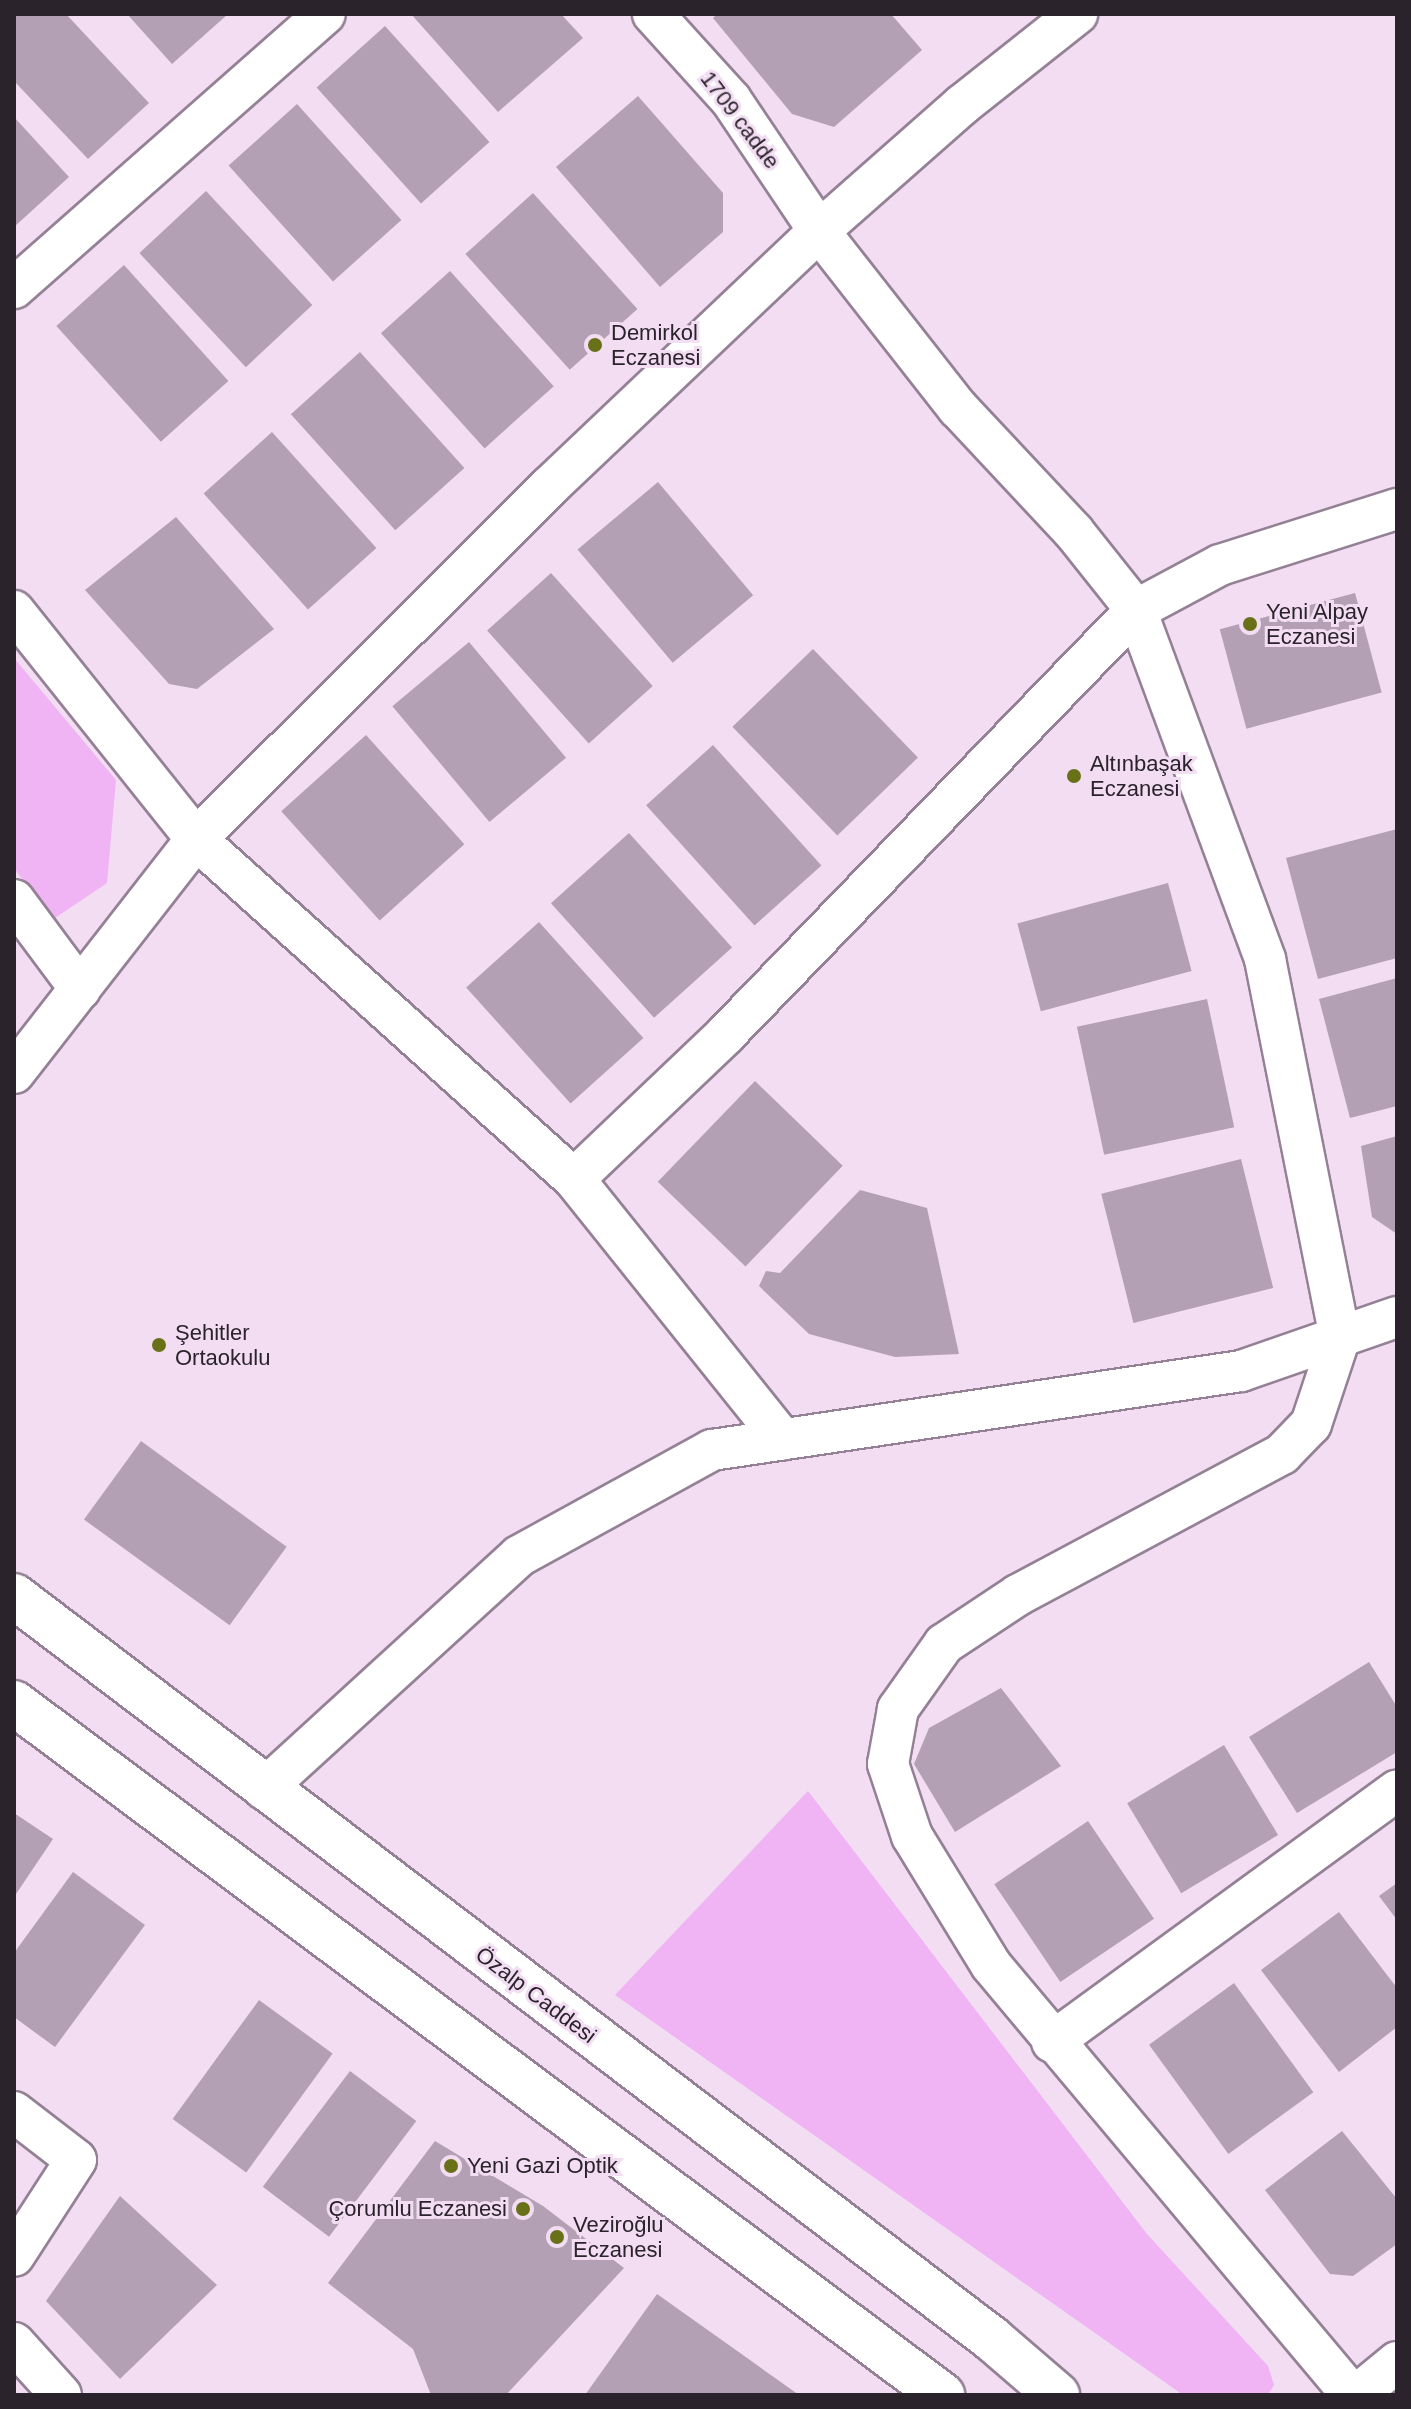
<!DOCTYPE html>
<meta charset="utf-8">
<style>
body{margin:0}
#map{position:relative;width:1411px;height:2409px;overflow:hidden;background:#f2ddf3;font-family:Arial,sans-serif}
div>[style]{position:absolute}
.green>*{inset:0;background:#f0b3f4}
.building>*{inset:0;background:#b4a0b4;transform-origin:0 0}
.roads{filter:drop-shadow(2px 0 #948195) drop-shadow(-2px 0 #948195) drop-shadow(0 2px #948195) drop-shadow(0 -2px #948195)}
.street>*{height:40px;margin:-20px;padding:0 20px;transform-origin:20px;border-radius:20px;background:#fff}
.secondary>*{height:44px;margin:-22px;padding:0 22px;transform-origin:22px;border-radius:22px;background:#fff}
.dots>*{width:22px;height:22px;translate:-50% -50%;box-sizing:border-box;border:4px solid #f2ddf3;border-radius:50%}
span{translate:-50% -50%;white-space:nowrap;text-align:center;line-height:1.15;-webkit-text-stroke:6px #f2ddf3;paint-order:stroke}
.street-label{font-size:22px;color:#2b232b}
.poi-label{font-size:22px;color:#2b232b}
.left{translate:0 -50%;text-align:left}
.right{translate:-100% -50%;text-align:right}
.frame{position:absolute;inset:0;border:16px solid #2b232b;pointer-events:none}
</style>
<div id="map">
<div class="green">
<div style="clip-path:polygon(14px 658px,116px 780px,107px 883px,52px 920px,14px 868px)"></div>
<div style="clip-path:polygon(808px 1791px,1147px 2234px,1268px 2366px,1274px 2385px,1268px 2395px,1183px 2395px,615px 1995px)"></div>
</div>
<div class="building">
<div style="clip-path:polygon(14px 14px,66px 14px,149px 103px,88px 159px,14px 81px)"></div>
<div style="clip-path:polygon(127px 14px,228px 14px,172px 64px)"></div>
<div style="clip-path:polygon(411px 14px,561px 14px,583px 38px,498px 112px)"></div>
<div style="clip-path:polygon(717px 14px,891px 14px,922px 50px,834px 127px,792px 114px,713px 18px)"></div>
<div style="left:385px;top:26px;width:156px;height:92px;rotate:48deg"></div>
<div style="clip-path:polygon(638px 96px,723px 193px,723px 232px,660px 287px,556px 167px)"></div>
<div style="left:297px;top:104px;width:156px;height:92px;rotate:48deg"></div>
<div style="clip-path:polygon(14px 117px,69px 177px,14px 227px)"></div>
<div style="left:206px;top:191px;width:156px;height:91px;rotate:47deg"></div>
<div style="left:533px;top:193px;width:156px;height:91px;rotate:48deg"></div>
<div style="left:124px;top:265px;width:156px;height:91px;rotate:48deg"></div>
<div style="left:450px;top:271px;width:155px;height:93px;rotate:48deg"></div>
<div style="left:360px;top:352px;width:156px;height:93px;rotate:48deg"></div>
<div style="left:272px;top:432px;width:156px;height:92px;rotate:48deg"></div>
<div style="left:658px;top:482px;width:148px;height:105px;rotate:50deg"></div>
<div style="clip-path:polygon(176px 517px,274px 629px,197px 689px,169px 684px,85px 590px)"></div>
<div style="left:551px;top:573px;width:152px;height:86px;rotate:48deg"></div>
<div style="left:1355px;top:593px;width:103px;height:140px;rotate:75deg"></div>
<div style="left:469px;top:642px;width:151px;height:100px;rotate:50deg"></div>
<div style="left:813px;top:649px;width:151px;height:112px;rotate:46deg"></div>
<div style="left:366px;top:735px;width:147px;height:114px;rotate:48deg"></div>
<div style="left:713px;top:745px;width:162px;height:90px;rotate:48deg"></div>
<div style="clip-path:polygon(1397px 829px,1397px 958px,1318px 979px,1286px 858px)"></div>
<div style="left:629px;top:833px;width:154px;height:105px;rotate:48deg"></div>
<div style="left:1168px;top:883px;width:91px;height:156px;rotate:75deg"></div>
<div style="left:539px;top:922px;width:156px;height:98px;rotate:48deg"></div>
<div style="clip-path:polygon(1397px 978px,1397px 1106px,1350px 1118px,1319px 999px)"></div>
<div style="left:1207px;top:999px;width:131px;height:133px;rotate:78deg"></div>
<div style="left:755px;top:1081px;width:122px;height:140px;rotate:44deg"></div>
<div style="clip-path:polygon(1397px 1136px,1397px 1234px,1372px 1217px,1361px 1146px)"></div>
<div style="left:1241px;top:1159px;width:133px;height:144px;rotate:76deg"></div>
<div style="clip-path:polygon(860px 1190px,927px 1208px,959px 1354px,895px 1357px,809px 1334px,759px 1286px,766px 1271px,780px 1273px)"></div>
<div style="left:141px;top:1441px;width:180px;height:97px;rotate:36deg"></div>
<div style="clip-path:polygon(1369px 1662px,1397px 1707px,1397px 1752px,1297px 1813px,1249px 1737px)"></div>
<div style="clip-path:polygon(1001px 1688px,1061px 1766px,955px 1832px,914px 1764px,929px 1728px)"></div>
<div style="left:1224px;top:1745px;width:105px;height:113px;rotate:59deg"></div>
<div style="clip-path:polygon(14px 1813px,53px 1839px,14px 1897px)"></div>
<div style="left:1088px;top:1821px;width:118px;height:113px;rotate:56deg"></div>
<div style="clip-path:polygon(73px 1872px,145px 1925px,55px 2047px,14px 2017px,14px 1953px)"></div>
<div style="clip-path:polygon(1397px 1883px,1397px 1920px,1379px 1896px)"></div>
<div style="clip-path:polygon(1339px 1912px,1397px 1988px,1397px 2027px,1339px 2072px,1261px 1970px)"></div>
<div style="left:1234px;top:1983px;width:135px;height:105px;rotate:54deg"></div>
<div style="left:259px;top:2000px;width:91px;height:147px;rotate:36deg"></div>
<div style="left:350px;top:2071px;width:83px;height:145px;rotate:37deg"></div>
<div style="clip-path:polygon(1342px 2131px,1397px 2199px,1397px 2244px,1353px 2276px,1330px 2274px,1265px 2190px)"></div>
<div style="clip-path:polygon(435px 2141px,543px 2206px,624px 2268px,506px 2395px,431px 2395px,413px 2349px,328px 2283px)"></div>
<div style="clip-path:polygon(120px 2196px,217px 2285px,120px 2379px,46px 2301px)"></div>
<div style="clip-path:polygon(657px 2294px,799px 2395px,585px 2395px)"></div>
</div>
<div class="roads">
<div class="street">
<div style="left:653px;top:14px;width:116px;rotate:47.8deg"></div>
<div style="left:731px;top:100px;width:158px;rotate:56.1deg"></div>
<div style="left:819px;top:231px;width:225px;rotate:51.9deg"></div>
<div style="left:958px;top:408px;width:170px;rotate:46.9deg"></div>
<div style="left:1074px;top:532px;width:100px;rotate:51.5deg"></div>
<div style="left:1136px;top:610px;width:372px;rotate:69.7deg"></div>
<div style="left:1265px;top:959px;width:385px;rotate:78.8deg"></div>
<div style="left:1340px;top:1337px;width:92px;rotate:108.4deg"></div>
<div style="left:1311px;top:1424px;width:42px;rotate:134deg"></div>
<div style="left:1282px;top:1454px;width:299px;rotate:151.9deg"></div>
<div style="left:1018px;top:1595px;width:89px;rotate:146.5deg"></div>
<div style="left:944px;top:1644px;width:80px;rotate:125.3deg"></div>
<div style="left:898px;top:1709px;width:56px;rotate:100.3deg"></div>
<div style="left:888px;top:1764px;width:76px;rotate:71.6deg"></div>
<div style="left:912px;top:1836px;width:151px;rotate:58.5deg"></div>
<div style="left:991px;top:1965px;width:561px;rotate:49.99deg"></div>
<div style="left:14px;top:288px;width:414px;rotate:-41.4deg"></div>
<div style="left:14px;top:611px;width:292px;rotate:51.4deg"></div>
<div style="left:196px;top:839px;width:508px;rotate:41.97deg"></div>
<div style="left:574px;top:1179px;width:334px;rotate:51.3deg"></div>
<div style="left:14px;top:900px;width:111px;rotate:53.4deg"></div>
<div style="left:14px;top:1073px;width:296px;rotate:-52.1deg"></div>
<div style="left:196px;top:839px;width:499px;rotate:-44.9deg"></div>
<div style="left:549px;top:487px;width:372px;rotate:-43.5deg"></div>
<div style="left:819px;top:231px;width:191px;rotate:-41.4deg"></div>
<div style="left:962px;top:105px;width:147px;rotate:-38.4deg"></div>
<div style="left:574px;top:1179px;width:210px;rotate:-43.6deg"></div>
<div style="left:726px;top:1034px;width:590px;rotate:-45.96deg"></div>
<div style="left:1136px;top:610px;width:95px;rotate:-28.2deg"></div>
<div style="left:1220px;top:565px;width:186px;rotate:-17.6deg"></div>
<div style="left:264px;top:1789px;width:345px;rotate:-42.4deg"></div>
<div style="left:519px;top:1556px;width:220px;rotate:-28.8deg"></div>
<div style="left:712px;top:1450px;width:535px;rotate:-8.49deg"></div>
<div style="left:1241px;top:1371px;width:165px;rotate:-19.1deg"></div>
<div style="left:1052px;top:2042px;width:427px;rotate:-36.1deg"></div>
<div style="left:14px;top:2112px;width:78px;rotate:37.7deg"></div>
<div style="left:76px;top:2160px;width:114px;rotate:122.9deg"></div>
<div style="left:14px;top:2343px;width:70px;rotate:47.9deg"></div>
<div style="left:1357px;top:2395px;width:52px;rotate:-39.5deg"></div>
</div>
<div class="secondary">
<div style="left:14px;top:1596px;width:1228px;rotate:37.22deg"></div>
<div style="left:992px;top:2339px;width:86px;rotate:40.7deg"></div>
<div style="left:14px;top:1703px;width:1158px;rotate:36.71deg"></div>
</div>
</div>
<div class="dots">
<div style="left:595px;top:345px;background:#687018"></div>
<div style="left:1250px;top:624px;background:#687018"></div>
<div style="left:1074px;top:776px;background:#687018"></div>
<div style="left:159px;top:1345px;background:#687018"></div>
<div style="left:451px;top:2166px;background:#687018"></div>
<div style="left:523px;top:2209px;background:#687018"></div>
<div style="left:557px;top:2237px;background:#687018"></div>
</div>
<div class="street-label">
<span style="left:740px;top:120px;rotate:53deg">1709 cadde</span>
<span style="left:536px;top:1995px;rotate:37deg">Özalp Caddesi</span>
</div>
<div class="poi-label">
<span class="left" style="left:611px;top:345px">Demirkol<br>Eczanesi</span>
<span class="left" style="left:1266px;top:624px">Yeni Alpay<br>Eczanesi</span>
<span class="left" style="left:1090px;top:776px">Altınbaşak<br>Eczanesi</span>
<span class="left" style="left:175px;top:1345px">Şehitler<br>Ortaokulu</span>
<span class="left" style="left:467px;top:2166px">Yeni Gazi Optik</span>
<span class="right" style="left:507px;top:2209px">Çorumlu Eczanesi</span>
<span class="left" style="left:573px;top:2237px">Veziroğlu<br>Eczanesi</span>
</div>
<div class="frame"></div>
</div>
